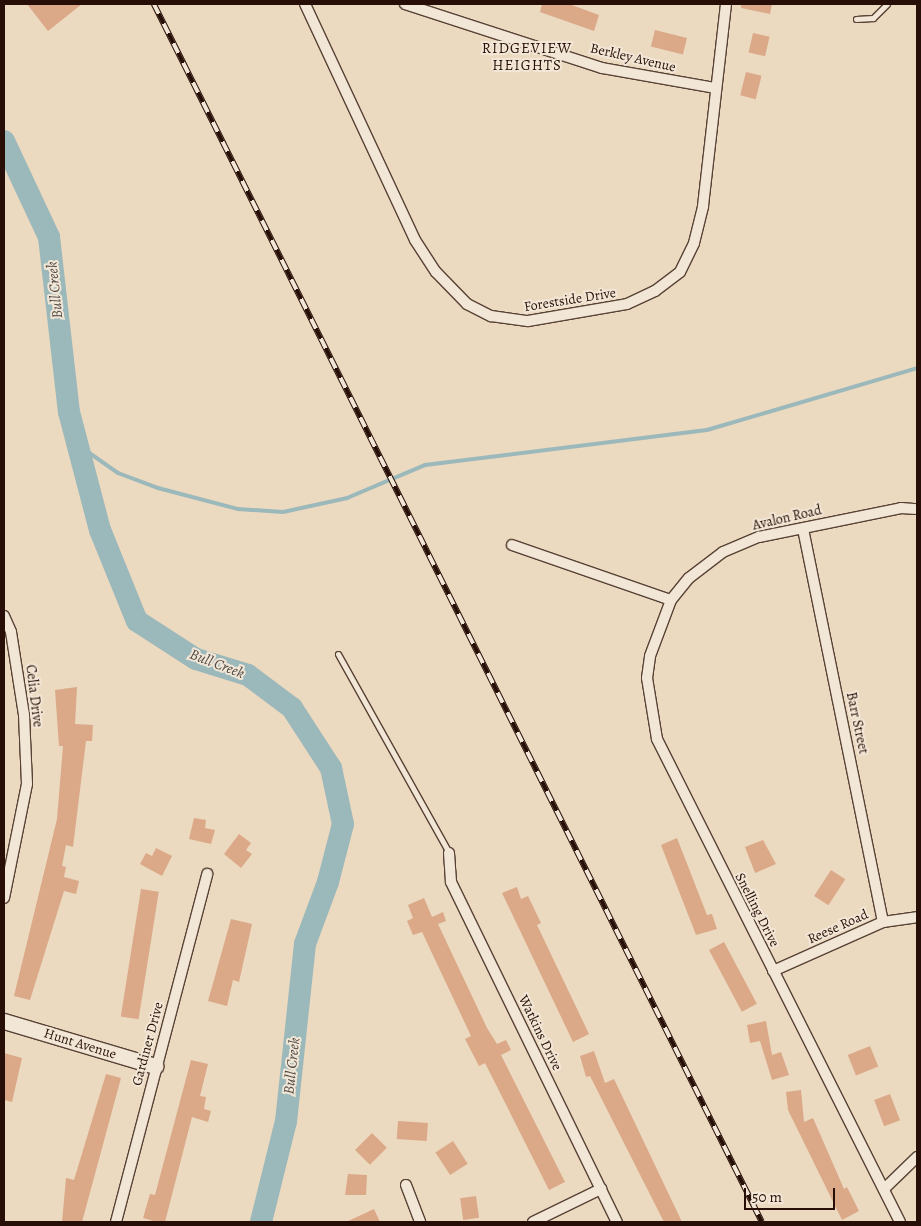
<!DOCTYPE html>
<style>
body{margin:0}
#map{position:relative;width:921px;height:1226px;overflow:hidden;background:#ebd9c0;font-family:Alegreya,serif}
div>[style]{position:absolute}
.stream>*{height:4px;margin:-2px;padding:0 2px;transform-origin:2px;border-radius:2px;background:#9bb8bb}
.river>*{height:22px;margin:-11px;padding:0 11px;transform-origin:11px;border-radius:11px;background:#9bb8bb}
.building>*{inset:0;background:#dba988;transform-origin:0 0}
.roads{filter:drop-shadow(1px 0 #584235) drop-shadow(-1px 0 #584235) drop-shadow(0 1px #584235) drop-shadow(0 -1px #584235)}
.lane>*{height:5px;margin:-2.5px;padding:0 2.5px;transform-origin:2.5px;border-radius:2.5px;background:#f2e6d6}
.street>*{height:10px;margin:-5px;padding:0 5px;transform-origin:5px;border-radius:5px;background:#f2e6d6}
.secondary>*{height:15px;margin:-7.5px;padding:0 7.5px;transform-origin:7.5px;border-radius:7.5px;background:#f2e6d6}
.rail>*{height:5.5px;margin-top:-2.75px;transform-origin:0;background:repeating-linear-gradient(90deg,#f2e6d6 0 11px,#270f07 0 22px);box-sizing:border-box;border-block:1px solid #270f07}
span{translate:-50% -50%;white-space:nowrap;text-align:center;line-height:1.15;-webkit-text-stroke:4px #f2e6d6;paint-order:stroke}
.street-label{font-size:14px;color:#270f07}
.neighbourhood-label{font-size:15px;color:#270f07;letter-spacing:1px}
.water-label{font-size:15px;color:#504a46;font-style:italic}
.frame{position:absolute;inset:0;border:5px solid #270f07;pointer-events:none}
.scale{position:absolute;left:744px;top:1188px;width:91px;height:22px;box-sizing:border-box;border:2px solid #270f07;border-top:0;padding-left:6px;font-size:15px;line-height:18px;white-space:nowrap;color:#270f07;-webkit-text-stroke:4px #f2e6d6;paint-order:stroke}
</style>
<div id="map">
<div class="stream">
<div style="left:78px;top:445px;width:49px;rotate:35deg"></div>
<div style="left:118px;top:473px;width:43px;rotate:20.6deg"></div>
<div style="left:158px;top:488px;width:83px;rotate:14.7deg"></div>
<div style="left:238px;top:509px;width:45px;rotate:3.8deg"></div>
<div style="left:283px;top:512px;width:66px;rotate:-12.3deg"></div>
<div style="left:347px;top:498px;width:85px;rotate:-22.9deg"></div>
<div style="left:425px;top:465px;width:284px;rotate:-7.1deg"></div>
<div style="left:707px;top:430px;width:219px;rotate:-16.4deg"></div>
</div>
<div class="river">
<div style="left:4px;top:141px;width:106px;rotate:64.9deg"></div>
<div style="left:49px;top:237px;width:176px;rotate:83.5deg"></div>
<div style="left:69px;top:412px;width:122px;rotate:75.3deg"></div>
<div style="left:100px;top:530px;width:98px;rotate:67.9deg"></div>
<div style="left:137px;top:621px;width:70px;rotate:32.8deg"></div>
<div style="left:196px;top:659px;width:54px;rotate:17.1deg"></div>
<div style="left:248px;top:675px;width:55px;rotate:36.9deg"></div>
<div style="left:292px;top:708px;width:72px;rotate:57deg"></div>
<div style="left:331px;top:768px;width:57px;rotate:77.9deg"></div>
<div style="left:343px;top:824px;width:60px;rotate:104.5deg"></div>
<div style="left:328px;top:882px;width:66px;rotate:110.4deg"></div>
<div style="left:305px;top:944px;width:178px;rotate:96.1deg"></div>
<div style="left:286px;top:1121px;width:104px;rotate:103.9deg"></div>
</div>
<div class="building">
<div style="clip-path:polygon(27px 4px,82px 4px,48px 31px)"></div>
<div style="clip-path:polygon(542px 4px,569px 4px,599px 15px,594px 31px,540px 12px)"></div>
<div style="clip-path:polygon(741px 4px,772px 4px,770px 14px,741px 8px)"></div>
<div style="left:655px;top:30px;width:33px;height:17px;rotate:14deg"></div>
<div style="left:753px;top:33px;width:17px;height:20px;rotate:13deg"></div>
<div style="left:746px;top:72px;width:16px;height:24px;rotate:14deg"></div>
<div style="clip-path:polygon(77px 687px,75px 724px,93px 725px,92px 741px,86px 741px,73px 847px,66px 845px,62px 866px,66px 867px,64px 877px,79px 881px,76px 894px,64px 891px,30px 1000px,14px 996px,57px 819px,63px 746px,59px 746px,55px 690px)"></div>
<div style="clip-path:polygon(194px 818px,206px 820px,205px 828px,215px 830px,211px 844px,189px 839px)"></div>
<div style="clip-path:polygon(239px 834px,251px 843px,246px 850px,252px 854px,241px 868px,224px 854px)"></div>
<div style="clip-path:polygon(677px 838px,707px 915px,712px 914px,717px 929px,696px 935px,661px 845px)"></div>
<div style="clip-path:polygon(763px 840px,776px 864px,755px 873px,745px 847px)"></div>
<div style="clip-path:polygon(156px 848px,172px 856px,162px 876px,140px 864px,146px 853px,152px 856px)"></div>
<div style="left:831px;top:870px;width:17px;height:31px;rotate:33deg"></div>
<div style="clip-path:polygon(517px 887px,521px 899px,528px 896px,541px 923px,537px 925px,589px 1034px,573px 1042px,502px 893px)"></div>
<div style="left:141px;top:889px;width:18px;height:129px;rotate:9deg"></div>
<div style="clip-path:polygon(424px 898px,432px 917px,443px 912px,446px 921px,438px 924px,487px 1028px,497px 1044px,506px 1040px,511px 1050px,501px 1055px,565px 1182px,549px 1190px,485px 1063px,479px 1066px,465px 1039px,471px 1036px,422px 932px,413px 935px,407px 921px,413px 918px,408px 905px)"></div>
<div style="clip-path:polygon(231px 919px,252px 924px,239px 982px,233px 980px,227px 1006px,208px 1001px)"></div>
<div style="left:724px;top:942px;width:70px;height:17px;rotate:62deg"></div>
<div style="clip-path:polygon(766px 1021px,772px 1055px,781px 1052px,789px 1075px,772px 1080px,760px 1041px,750px 1043px,747px 1025px)"></div>
<div style="left:870px;top:1046px;width:22px;height:24px;rotate:68deg"></div>
<div style="clip-path:polygon(594px 1051px,605px 1083px,614px 1079px,682px 1222px,664px 1222px,590px 1076px,586px 1077px,580px 1056px)"></div>
<div style="clip-path:polygon(4px 1053px,22px 1058px,12px 1102px,4px 1100px)"></div>
<div style="clip-path:polygon(191px 1060px,208px 1064px,200px 1096px,206px 1097px,204px 1109px,211px 1111px,208px 1122px,192px 1117px,165px 1222px,157px 1222px,143px 1218px,150px 1194px,155px 1195px)"></div>
<div style="clip-path:polygon(106px 1074px,121px 1078px,82px 1222px,62px 1222px,66px 1178px,74px 1180px)"></div>
<div style="clip-path:polygon(801px 1090px,804px 1122px,813px 1118px,844px 1189px,847px 1187px,859px 1211px,842px 1220px,788px 1110px,786px 1092px)"></div>
<div style="left:890px;top:1094px;width:28px;height:17px;rotate:69deg"></div>
<div style="left:398px;top:1121px;width:30px;height:18px;rotate:4deg"></div>
<div style="left:372px;top:1133px;width:21px;height:24px;rotate:45deg"></div>
<div style="left:453px;top:1141px;width:27px;height:21px;rotate:57deg"></div>
<div style="clip-path:polygon(348px 1174px,367px 1175px,366px 1195px,345px 1195px)"></div>
<div style="left:476px;top:1196px;width:22px;height:16px;rotate:82deg"></div>
<div style="clip-path:polygon(374px 1209px,380px 1222px,346px 1222px)"></div>
</div>
<div class="roads">
<div class="lane">
<div style="left:856px;top:19px;width:17px;rotate:-3deg"></div>
<div style="left:873px;top:18px;width:20px;rotate:-45deg"></div>
<div style="left:338px;top:654px;width:228px;rotate:60.8deg"></div>
</div>
<div class="street">
<div style="left:305px;top:4px;width:260px;rotate:65deg"></div>
<div style="left:415px;top:240px;width:38px;rotate:57deg"></div>
<div style="left:436px;top:272px;width:45px;rotate:45.9deg"></div>
<div style="left:467px;top:304px;width:27px;rotate:27deg"></div>
<div style="left:491px;top:316px;width:37px;rotate:8deg"></div>
<div style="left:528px;top:321px;width:100px;rotate:-9.7deg"></div>
<div style="left:627px;top:304px;width:31px;rotate:-25deg"></div>
<div style="left:655px;top:291px;width:31px;rotate:-37deg"></div>
<div style="left:680px;top:272px;width:32px;rotate:-64deg"></div>
<div style="left:694px;top:243px;width:38px;rotate:-76deg"></div>
<div style="left:703px;top:206px;width:203px;rotate:-83.5deg"></div>
<div style="left:405px;top:4px;width:207px;rotate:18deg"></div>
<div style="left:602px;top:68px;width:115px;rotate:10deg"></div>
<div style="left:803px;top:529px;width:401px;rotate:78.5deg"></div>
<div style="left:512px;top:545px;width:168px;rotate:19.1deg"></div>
<div style="left:4px;top:616px;width:17px;rotate:66deg"></div>
<div style="left:11px;top:632px;width:84px;rotate:81.1deg"></div>
<div style="left:24px;top:715px;width:69px;rotate:87.5deg"></div>
<div style="left:27px;top:784px;width:116px;rotate:101.4deg"></div>
<div style="left:449px;top:853px;width:29px;rotate:86deg"></div>
<div style="left:451px;top:882px;width:378px;rotate:64deg"></div>
<div style="left:773px;top:971px;width:120px;rotate:-24deg"></div>
<div style="left:883px;top:922px;width:34px;rotate:-8deg"></div>
<div style="left:406px;top:1185px;width:40px;rotate:69deg"></div>
<div style="left:884px;top:1189px;width:46px;rotate:-44.1deg"></div>
<div style="left:116px;top:1222px;width:360px;rotate:-75.3deg"></div>
<div style="left:533px;top:1222px;width:76px;rotate:-25.9deg"></div>
<div style="left:900px;top:1222px;width:541px;rotate:-116.71deg"></div>
<div style="left:657px;top:739px;width:62px;rotate:-99.3deg"></div>
<div style="left:647px;top:678px;width:22px;rotate:-82deg"></div>
<div style="left:650px;top:656px;width:60px;rotate:-69.4deg"></div>
<div style="left:671px;top:600px;width:28px;rotate:-51deg"></div>
<div style="left:689px;top:578px;width:43px;rotate:-37.4deg"></div>
<div style="left:723px;top:552px;width:39px;rotate:-23deg"></div>
<div style="left:759px;top:537px;width:145px;rotate:-11.5deg"></div>
<div style="left:901px;top:508px;width:16px;rotate:4deg"></div>
</div>
<div class="secondary">
<div style="left:4px;top:1021px;width:158px;rotate:16.6deg"></div>
</div>
</div>
<div class="rail">
<div style="left:154px;top:4px;width:1361px;rotate:63.47deg"></div>
</div>
<div class="street-label">
<span style="left:633px;top:58px;rotate:13deg">Berkley Avenue</span>
<span style="left:570px;top:300px;rotate:-9deg">Forestside Drive</span>
<span style="left:787px;top:518px;rotate:-13deg">Avalon Road</span>
<span style="left:34px;top:696px;rotate:83deg">Celia Drive</span>
<span style="left:857px;top:723px;rotate:78deg">Barr Street</span>
<span style="left:757px;top:910px;rotate:63deg">Snelling Drive</span>
<span style="left:838px;top:927px;rotate:-24deg">Reese Road</span>
<span style="left:540px;top:1033px;rotate:64deg">Watkins Drive</span>
<span style="left:80px;top:1044px;rotate:17deg">Hunt Avenue</span>
<span style="left:148px;top:1044px;rotate:-75deg">Gardiner Drive</span>
</div>
<div class="neighbourhood-label">
<span style="left:527px;top:57px">RIDGEVIEW<br>HEIGHTS</span>
</div>
<div class="water-label">
<span style="left:55px;top:290px;rotate:-96deg">Bull Creek</span>
<span style="left:217px;top:664px;rotate:21deg">Bull Creek</span>
<span style="left:292px;top:1066px;rotate:-84deg">Bull Creek</span>
</div>
<div class="frame"></div>
<div class="scale">50 m</div>
</div>
